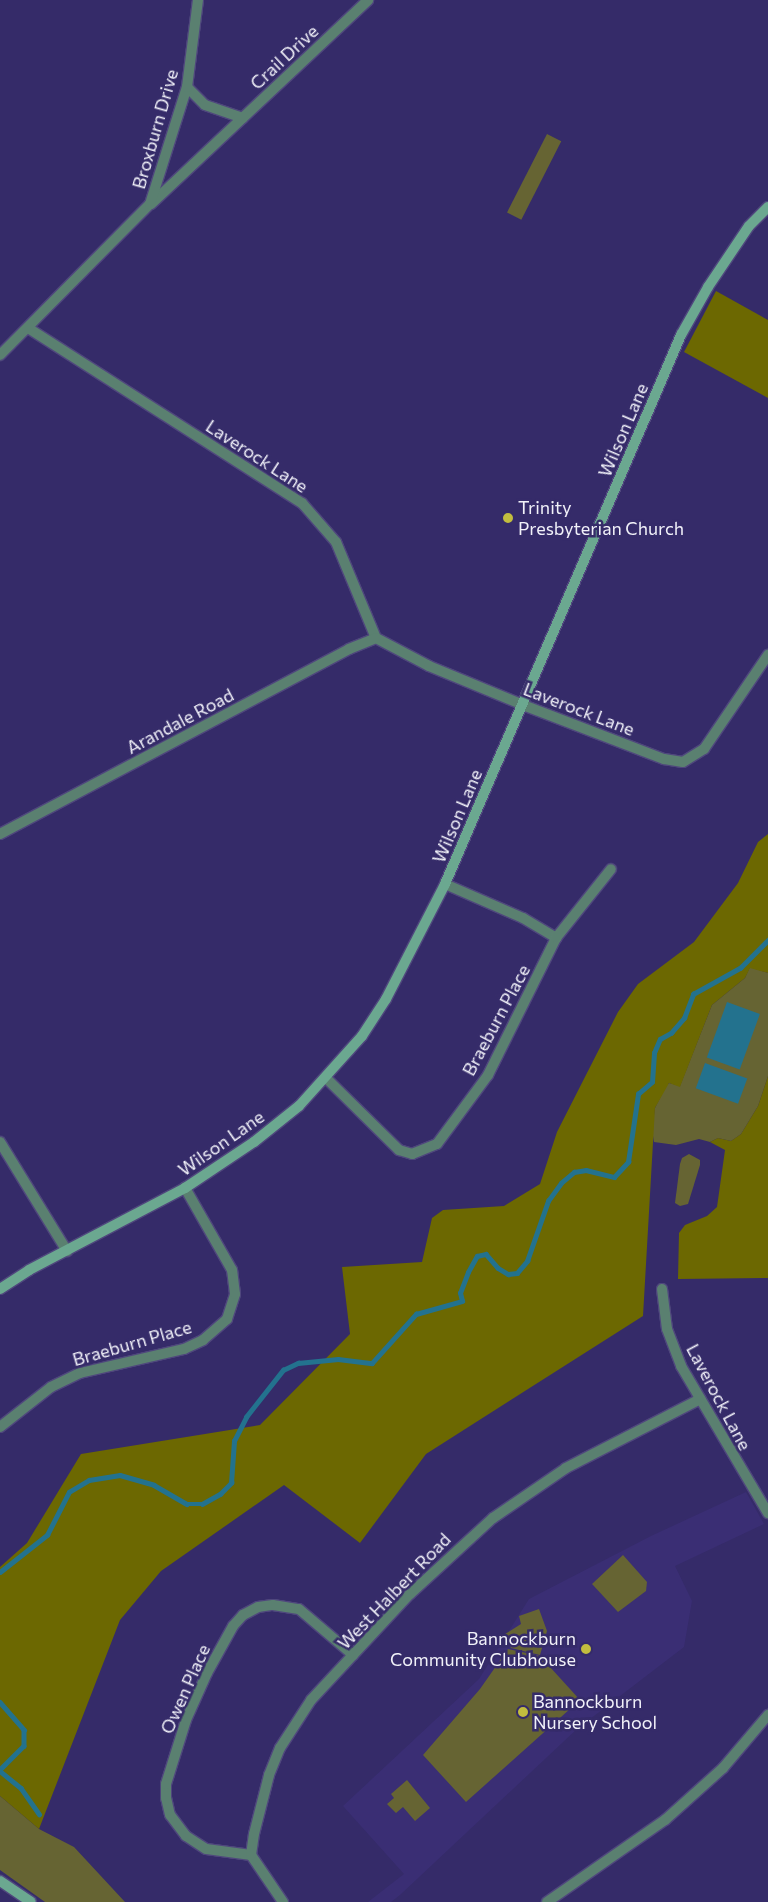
<!DOCTYPE html>
<style>
body{margin:0}
#map{position:relative;width:768px;height:1902px;overflow:hidden;background:#352b69;font-family:Commissioner,sans-serif}
div>[style]{position:absolute}
.built>*{inset:0;background:#3a2e74}
.green>*{inset:0;background:#666433;transform-origin:0 0}
.forest>*{inset:0;background:#6c6801}
.water>*{inset:0;background:#23728e;transform-origin:0 0}
.stream>*{height:4.5px;margin:-2.25px;padding:0 2.25px;transform-origin:2.25px;border-radius:2.25px;background:#23728e}
.roads{filter:drop-shadow(1px 0 #4f477d) drop-shadow(-1px 0 #4f477d) drop-shadow(0 1px #4f477d) drop-shadow(0 -1px #4f477d)}
.street>*{height:10px;margin:-5px;padding:0 5px;transform-origin:5px;border-radius:5px;background:#5a8070}
.secondary>*{height:10px;margin:-5px;padding:0 5px;transform-origin:5px;border-radius:5px;background:#6ba890}
.dots>*{width:14px;height:14px;translate:-50% -50%;box-sizing:border-box;border:2px solid #352b69;border-radius:50%}
span{translate:-50% -50%;white-space:nowrap;text-align:center;line-height:1.15;-webkit-text-stroke:5px #352b69;paint-order:stroke}
.street-label{font-size:18px;color:#f1f1f9}
.poi-label{font-size:18px;color:#f1f1f9}
.left{translate:0 -50%;text-align:left}
.right{translate:-100% -50%;text-align:right}
</style>
<div id="map">
<div class="built">
<div style="clip-path:polygon(746px 1492px,764px 1524px,675px 1566px,692px 1601px,684px 1647px,577px 1729px,400px 1895px,391px 1902px,368px 1902px,404px 1874px,343px 1806px,479px 1679px,529px 1599px,651px 1536px)"></div>
</div>
<div class="green">
<div style="left:547px;top:134px;width:16px;height:88px;rotate:27deg"></div>
<div style="clip-path:polygon(750px 967px,768px 973px,768px 1076px,758px 1106px,741px 1134px,731px 1141px,718px 1138px,710px 1142px,699px 1139px,676px 1145px,654px 1142px,652px 1130px,655px 1108px,666px 1086px,669px 1083px,680px 1086px,712px 1005px,745px 978px)"></div>
<div style="clip-path:polygon(689px 1154px,700px 1160px,700px 1165px,688px 1204px,680px 1206px,675px 1203px,680px 1164px,682px 1158px)"></div>
<div style="clip-path:polygon(623px 1555px,647px 1582px,646px 1591px,618px 1612px,592px 1584px)"></div>
<div style="clip-path:polygon(539px 1609px,547px 1631px,540px 1655px,511px 1648px,505px 1634px,521px 1624px,519px 1616px)"></div>
<div style="clip-path:polygon(508px 1649px,540px 1656px,580px 1700px,466px 1802px,423px 1755px,480px 1689px)"></div>
<div style="clip-path:polygon(407px 1780px,430px 1808px,415px 1821px,403px 1807px,396px 1813px,387px 1804px,394px 1798px,391px 1794px)"></div>
<div style="clip-path:polygon(0 1796px,39px 1829px,74px 1847px,125px 1902px,45px 1902px,0 1870px)"></div>
</div>
<div class="forest">
<div style="clip-path:polygon(716px 291px,768px 320px,768px 398px,684px 352px)"></div>
<div style="clip-path:polygon(768px 834px,768px 973px,750px 968px,745px 978px,712px 1005px,680px 1087px,669px 1083px,655px 1108px,643px 1316px,426px 1454px,360px 1543px,284px 1485px,161px 1571px,120px 1620px,39px 1829px,0 1796px,0 1567px,27px 1543px,81px 1454px,260px 1425px,350px 1334px,342px 1267px,422px 1262px,432px 1218px,443px 1210px,504px 1206px,540px 1184px,557px 1132px,618px 1012px,638px 984px,694px 942px,738px 883px,758px 842px)"></div>
<div style="clip-path:polygon(768px 1076px,768px 1278px,678px 1279px,679px 1233px,685px 1225px,707px 1216px,717px 1207px,725px 1150px,710px 1142px,718px 1138px,731px 1141px,741px 1134px,758px 1106px)"></div>
</div>
<div class="water">
<div style="left:727px;top:1002px;width:35px;height:59px;rotate:20deg"></div>
<div style="left:705px;top:1063px;width:45px;height:27px;rotate:20deg"></div>
</div>
<div class="stream">
<div style="left:0;top:1572px;width:60px;rotate:-38.2deg"></div>
<div style="left:47px;top:1535px;width:48px;rotate:-62.9deg"></div>
<div style="left:69px;top:1492px;width:23px;rotate:-31deg"></div>
<div style="left:89px;top:1480px;width:31px;rotate:-9deg"></div>
<div style="left:120px;top:1475px;width:35px;rotate:16deg"></div>
<div style="left:154px;top:1485px;width:38px;rotate:30deg"></div>
<div style="left:187px;top:1504px;width:15px"></div>
<div style="left:202px;top:1504px;width:21px;rotate:-29deg"></div>
<div style="left:220px;top:1494px;width:16px;rotate:-45deg"></div>
<div style="left:231px;top:1483px;width:42px;rotate:-85.9deg"></div>
<div style="left:234px;top:1441px;width:27px;rotate:-63deg"></div>
<div style="left:246px;top:1417px;width:60px;rotate:-51.8deg"></div>
<div style="left:283px;top:1370px;width:17px;rotate:-25deg"></div>
<div style="left:298px;top:1363px;width:40px;rotate:-5.7deg"></div>
<div style="left:338px;top:1359px;width:34px;rotate:7deg"></div>
<div style="left:372px;top:1363px;width:66px;rotate:-48.1deg"></div>
<div style="left:416px;top:1314px;width:48px;rotate:-15.8deg"></div>
<div style="left:462px;top:1301px;width:8px;rotate:-104deg"></div>
<div style="left:460px;top:1293px;width:22px;rotate:-69deg"></div>
<div style="left:468px;top:1272px;width:18px;rotate:-61deg"></div>
<div style="left:477px;top:1256px;width:9px;rotate:-13deg"></div>
<div style="left:486px;top:1254px;width:18px;rotate:49deg"></div>
<div style="left:498px;top:1268px;width:12px;rotate:31deg"></div>
<div style="left:508px;top:1274px;width:9px;rotate:-6deg"></div>
<div style="left:517px;top:1273px;width:16px;rotate:-50deg"></div>
<div style="left:527px;top:1261px;width:64px;rotate:-70.7deg"></div>
<div style="left:548px;top:1201px;width:22px;rotate:-54deg"></div>
<div style="left:561px;top:1183px;width:17px;rotate:-40deg"></div>
<div style="left:574px;top:1172px;width:12px;rotate:-9deg"></div>
<div style="left:586px;top:1170px;width:29px;rotate:14deg"></div>
<div style="left:614px;top:1177px;width:21px;rotate:-47deg"></div>
<div style="left:628px;top:1162px;width:69px;rotate:-81.6deg"></div>
<div style="left:638px;top:1094px;width:18px;rotate:-41deg"></div>
<div style="left:652px;top:1082px;width:29px;rotate:-86deg"></div>
<div style="left:654px;top:1053px;width:15px;rotate:-67deg"></div>
<div style="left:660px;top:1039px;width:13px;rotate:-29deg"></div>
<div style="left:671px;top:1033px;width:20px;rotate:-49deg"></div>
<div style="left:684px;top:1018px;width:26px;rotate:-69deg"></div>
<div style="left:693px;top:994px;width:54px;rotate:-29deg"></div>
<div style="left:740px;top:968px;width:40px;rotate:-45deg"></div>
<div style="left:0;top:1702px;width:37px;rotate:49deg"></div>
<div style="left:24px;top:1730px;width:16px;rotate:90deg"></div>
<div style="left:24px;top:1746px;width:34px;rotate:135deg"></div>
<div style="left:0;top:1771px;width:27px;rotate:39deg"></div>
<div style="left:21px;top:1788px;width:32px;rotate:55deg"></div>
</div>
<div class="roads">
<div class="street">
<div style="left:187px;top:87px;width:25px;rotate:45deg"></div>
<div style="left:205px;top:105px;width:40px;rotate:18.9deg"></div>
<div style="left:151px;top:204px;width:298px;rotate:-43.2deg"></div>
<div style="left:28px;top:328px;width:325px;rotate:32.6deg"></div>
<div style="left:302px;top:503px;width:52px;rotate:48.9deg"></div>
<div style="left:336px;top:542px;width:104px;rotate:67.4deg"></div>
<div style="left:376px;top:638px;width:60px;rotate:27.8deg"></div>
<div style="left:429px;top:666px;width:102px;rotate:22.5deg"></div>
<div style="left:523px;top:705px;width:151px;rotate:21deg"></div>
<div style="left:664px;top:759px;width:19px;rotate:9deg"></div>
<div style="left:683px;top:762px;width:25px;rotate:-32deg"></div>
<div style="left:704px;top:749px;width:114px;rotate:-55.8deg"></div>
<div style="left:0;top:355px;width:213px;rotate:-45.2deg"></div>
<div style="left:150px;top:204px;width:123px;rotate:-72.5deg"></div>
<div style="left:187px;top:87px;width:88px;rotate:-82.8deg"></div>
<div style="left:0;top:834px;width:395px;rotate:-27.9deg"></div>
<div style="left:349px;top:649px;width:29px;rotate:-22deg"></div>
<div style="left:445px;top:884px;width:85px;rotate:23.6deg"></div>
<div style="left:523px;top:918px;width:39px;rotate:31deg"></div>
<div style="left:326px;top:1078px;width:103px;rotate:44.6deg"></div>
<div style="left:399px;top:1150px;width:14px;rotate:17deg"></div>
<div style="left:412px;top:1154px;width:27px;rotate:-22deg"></div>
<div style="left:437px;top:1144px;width:86px;rotate:-53.5deg"></div>
<div style="left:488px;top:1075px;width:153px;rotate:-63.6deg"></div>
<div style="left:556px;top:938px;width:88px;rotate:-51.4deg"></div>
<div style="left:0;top:1142px;width:128px;rotate:58.4deg"></div>
<div style="left:662px;top:1289px;width:40px;rotate:82.9deg"></div>
<div style="left:667px;top:1329px;width:40px;rotate:69deg"></div>
<div style="left:681px;top:1366px;width:171px;rotate:59.4deg"></div>
<div style="left:0;top:1427px;width:65px;rotate:-38.1deg"></div>
<div style="left:51px;top:1387px;width:32px;rotate:-26deg"></div>
<div style="left:80px;top:1373px;width:107px;rotate:-13deg"></div>
<div style="left:184px;top:1349px;width:21px;rotate:-25deg"></div>
<div style="left:203px;top:1340px;width:32px;rotate:-41deg"></div>
<div style="left:227px;top:1319px;width:26px;rotate:-72deg"></div>
<div style="left:235px;top:1294px;width:24px;rotate:-97deg"></div>
<div style="left:232px;top:1270px;width:95px;rotate:-119.8deg"></div>
<div style="left:251px;top:1855px;width:45px;rotate:-172.4deg"></div>
<div style="left:206px;top:1849px;width:24px;rotate:-147deg"></div>
<div style="left:186px;top:1836px;width:26px;rotate:-127deg"></div>
<div style="left:170px;top:1815px;width:17px;rotate:-103deg"></div>
<div style="left:166px;top:1798px;width:14px;rotate:-90deg"></div>
<div style="left:166px;top:1784px;width:67px;rotate:-72.6deg"></div>
<div style="left:186px;top:1720px;width:51px;rotate:-65.9deg"></div>
<div style="left:207px;top:1673px;width:54px;rotate:-61deg"></div>
<div style="left:233px;top:1626px;width:15px;rotate:-48deg"></div>
<div style="left:243px;top:1615px;width:17px;rotate:-28deg"></div>
<div style="left:258px;top:1607px;width:15px;rotate:-8deg"></div>
<div style="left:273px;top:1605px;width:26px;rotate:9deg"></div>
<div style="left:299px;top:1609px;width:71px;rotate:40.4deg"></div>
<div style="left:283px;top:1902px;width:57px;rotate:-124.2deg"></div>
<div style="left:251px;top:1855px;width:21px;rotate:-82deg"></div>
<div style="left:254px;top:1834px;width:61px;rotate:-75.7deg"></div>
<div style="left:269px;top:1775px;width:29px;rotate:-68deg"></div>
<div style="left:280px;top:1748px;width:57px;rotate:-57.1deg"></div>
<div style="left:311px;top:1700px;width:145px;rotate:-47deg"></div>
<div style="left:410px;top:1594px;width:113px;rotate:-42.5deg"></div>
<div style="left:493px;top:1518px;width:88px;rotate:-34.4deg"></div>
<div style="left:566px;top:1468px;width:151px;rotate:-27.2deg"></div>
<div style="left:547px;top:1902px;width:144px;rotate:-34.8deg"></div>
<div style="left:665px;top:1820px;width:78px;rotate:-41.9deg"></div>
<div style="left:723px;top:1768px;width:70px;rotate:-49.7deg"></div>
</div>
<div class="secondary">
<div style="left:0;top:1289px;width:35px;rotate:-33deg"></div>
<div style="left:29px;top:1270px;width:176px;rotate:-27.7deg"></div>
<div style="left:185px;top:1188px;width:83px;rotate:-33.7deg"></div>
<div style="left:254px;top:1142px;width:58px;rotate:-38.7deg"></div>
<div style="left:299px;top:1106px;width:94px;rotate:-48deg"></div>
<div style="left:362px;top:1036px;width:44px;rotate:-57deg"></div>
<div style="left:386px;top:999px;width:129px;rotate:-62.8deg"></div>
<div style="left:445px;top:884px;width:598px;rotate:-66.74deg"></div>
<div style="left:681px;top:335px;width:55px;rotate:-60.6deg"></div>
<div style="left:708px;top:287px;width:73px;rotate:-56.1deg"></div>
<div style="left:749px;top:226px;width:27px;rotate:-45deg"></div>
<div style="left:0;top:1881px;width:37px;rotate:34deg"></div>
</div>
</div>
<div class="dots">
<div style="left:508px;top:518px;background:#c2bd3f"></div>
<div style="left:586px;top:1649px;background:#c2bd3f"></div>
<div style="left:523px;top:1712px;background:#c2bd3f"></div>
</div>
<div class="street-label">
<span style="left:284px;top:57px;rotate:-43deg">Crail Drive</span>
<span style="left:155px;top:129px;rotate:-74deg">Broxburn Drive</span>
<span style="left:623px;top:430px;rotate:-67deg">Wilson Lane</span>
<span style="left:257px;top:456px;rotate:33deg">Laverock Lane</span>
<span style="left:579px;top:709px;rotate:21deg">Laverock Lane</span>
<span style="left:180px;top:721px;rotate:-28deg">Arandale Road</span>
<span style="left:457px;top:816px;rotate:-67deg">Wilson Lane</span>
<span style="left:496px;top:1020px;rotate:-62deg">Braeburn Place</span>
<span style="left:221px;top:1143px;rotate:-35deg">Wilson Lane</span>
<span style="left:132px;top:1343px;rotate:-16deg">Braeburn Place</span>
<span style="left:719px;top:1397px;rotate:62deg">Laverock Lane</span>
<span style="left:394px;top:1591px;rotate:-46deg">West Halbert Road</span>
<span style="left:185px;top:1689px;rotate:-66deg">Owen Place</span>
</div>
<div class="poi-label">
<span class="left" style="left:518px;top:518px">Trinity<br>Presbyterian Church</span>
<span class="right" style="left:576px;top:1649px">Bannockburn<br>Community Clubhouse</span>
<span class="left" style="left:533px;top:1712px">Bannockburn<br>Nursery School</span>
</div>
</div>
